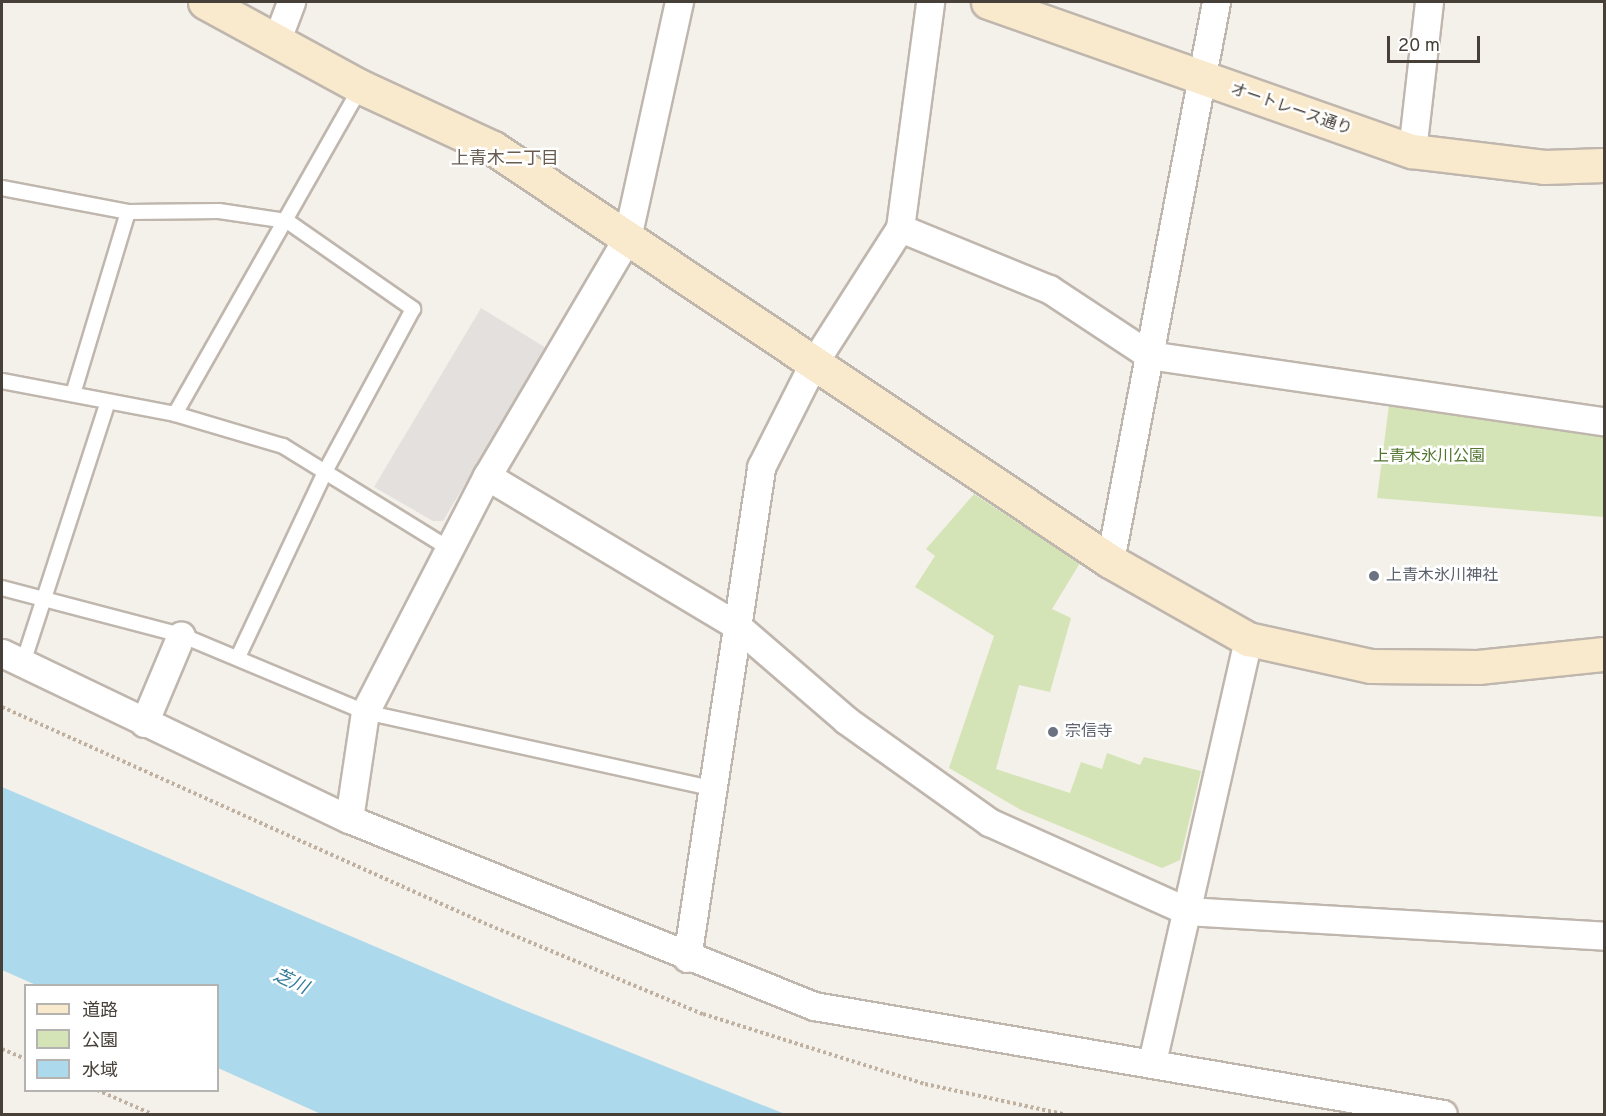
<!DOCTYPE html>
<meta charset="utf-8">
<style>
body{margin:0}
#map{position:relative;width:1606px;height:1116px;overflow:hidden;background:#f4f0ea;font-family:Overpass,"Noto Sans JP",sans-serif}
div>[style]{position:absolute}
.green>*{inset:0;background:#d5e4b6}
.parking>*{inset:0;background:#e3e0de}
.water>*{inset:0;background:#acd9eb}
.path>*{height:4px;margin-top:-2px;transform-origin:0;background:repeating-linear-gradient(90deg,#bfb0a0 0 3px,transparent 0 6px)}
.roads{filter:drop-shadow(2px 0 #bfb6ad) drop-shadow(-2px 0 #bfb6ad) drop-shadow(0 2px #bfb6ad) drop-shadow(0 -2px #bfb6ad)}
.lane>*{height:14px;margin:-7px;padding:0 7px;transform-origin:7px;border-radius:7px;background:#fff}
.street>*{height:27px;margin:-13.5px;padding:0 13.5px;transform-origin:13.5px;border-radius:13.5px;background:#fff}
.secondary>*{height:33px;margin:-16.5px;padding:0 16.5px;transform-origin:16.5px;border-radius:16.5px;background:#faeacd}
.dots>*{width:16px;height:16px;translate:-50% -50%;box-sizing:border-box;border:3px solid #fff;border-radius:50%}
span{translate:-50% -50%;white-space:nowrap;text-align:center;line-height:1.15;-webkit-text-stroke:5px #fff;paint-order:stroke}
.street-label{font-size:16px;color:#474039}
.park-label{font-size:16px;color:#527530}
.worship-label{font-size:16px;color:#5b616d}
.left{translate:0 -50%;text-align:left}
.neighbourhood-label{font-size:18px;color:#695c51}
.water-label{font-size:18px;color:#367d9c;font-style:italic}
.frame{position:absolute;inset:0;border:3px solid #474039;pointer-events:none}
.legend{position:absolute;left:24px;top:984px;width:195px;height:108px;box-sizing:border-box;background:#fff;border:2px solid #b5b3b0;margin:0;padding:8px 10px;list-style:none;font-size:18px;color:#474039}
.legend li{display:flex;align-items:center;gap:12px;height:30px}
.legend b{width:30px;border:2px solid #b5b3b0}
.scale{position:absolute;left:1387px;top:36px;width:93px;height:27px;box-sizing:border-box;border:3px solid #474039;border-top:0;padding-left:8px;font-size:18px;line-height:21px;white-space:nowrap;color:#474039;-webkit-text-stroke:4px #fff;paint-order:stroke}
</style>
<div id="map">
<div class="green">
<div style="clip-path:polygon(1389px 405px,1604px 435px,1604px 517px,1377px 498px)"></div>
<div style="clip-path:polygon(974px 494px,1080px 563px,1052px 609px,1071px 618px,1050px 692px,1019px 685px,996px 769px,1070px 793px,1081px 762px,1102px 769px,1107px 753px,1140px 765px,1144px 757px,1201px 771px,1180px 860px,1162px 868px,1021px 810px,949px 768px,994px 636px,915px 587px,935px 556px,926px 549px)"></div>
</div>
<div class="parking">
<div style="clip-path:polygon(481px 308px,546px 348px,443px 521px,433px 521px,374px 487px)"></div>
</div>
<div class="water">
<div style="clip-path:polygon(2px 787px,519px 1008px,785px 1114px,321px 1114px,218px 1068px,218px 986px,36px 985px,2px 970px)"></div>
</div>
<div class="path">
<div style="left:2px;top:707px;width:528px;rotate:24.14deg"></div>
<div style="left:484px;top:923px;width:237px;rotate:22.6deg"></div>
<div style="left:703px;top:1014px;width:233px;rotate:17.5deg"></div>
<div style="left:925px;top:1084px;width:141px;rotate:12.3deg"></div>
<div style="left:2px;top:1049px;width:26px;rotate:23deg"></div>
<div style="left:97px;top:1090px;width:60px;rotate:23.6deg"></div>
</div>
<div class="roads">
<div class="lane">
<div style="left:2px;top:188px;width:128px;rotate:10.8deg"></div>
<div style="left:128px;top:212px;width:91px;rotate:-0.6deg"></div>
<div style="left:219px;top:211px;width:69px;rotate:8.4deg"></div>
<div style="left:287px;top:221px;width:154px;rotate:34.9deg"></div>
<div style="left:413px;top:309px;width:185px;rotate:118.4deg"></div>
<div style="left:325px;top:472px;width:204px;rotate:115.2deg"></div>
<div style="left:2px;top:381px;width:176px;rotate:10.8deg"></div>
<div style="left:175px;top:414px;width:113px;rotate:16.5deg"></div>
<div style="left:283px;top:446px;width:194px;rotate:31.7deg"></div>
<div style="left:73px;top:394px;width:190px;rotate:-73.2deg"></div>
<div style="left:175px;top:414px;width:376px;rotate:-60.4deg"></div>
<div style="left:2px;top:588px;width:185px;rotate:14.7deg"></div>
<div style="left:181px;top:635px;width:199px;rotate:22.7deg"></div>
<div style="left:365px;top:712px;width:357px;rotate:12.4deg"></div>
<div style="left:23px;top:663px;width:274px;rotate:-72deg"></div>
</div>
<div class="street">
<div style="left:276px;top:42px;width:43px;rotate:-69.4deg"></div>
<div style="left:1412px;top:151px;width:150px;rotate:-83.5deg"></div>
<div style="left:900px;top:228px;width:161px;rotate:22.3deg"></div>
<div style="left:1049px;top:289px;width:120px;rotate:33.4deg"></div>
<div style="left:1149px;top:355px;width:460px;rotate:8.3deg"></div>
<div style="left:487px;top:476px;width:290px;rotate:30.9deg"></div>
<div style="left:736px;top:625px;width:145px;rotate:40.8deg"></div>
<div style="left:846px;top:720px;width:176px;rotate:35.5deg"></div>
<div style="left:989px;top:822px;width:217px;rotate:24.2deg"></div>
<div style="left:1187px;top:911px;width:418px;rotate:3.4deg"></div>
<div style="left:1110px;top:561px;width:569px;rotate:-79.26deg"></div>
<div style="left:2px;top:653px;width:385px;rotate:25.6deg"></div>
<div style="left:349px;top:819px;width:501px;rotate:21.91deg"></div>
<div style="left:814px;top:1006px;width:638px;rotate:9.74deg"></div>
<div style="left:144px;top:723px;width:95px;rotate:-67.2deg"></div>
<div style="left:349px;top:819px;width:108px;rotate:-81.5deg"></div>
<div style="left:365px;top:712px;width:266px;rotate:-62.7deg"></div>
<div style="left:487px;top:476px;width:276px;rotate:-59.5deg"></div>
<div style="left:627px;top:238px;width:242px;rotate:-77.6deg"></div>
<div style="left:687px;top:958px;width:497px;rotate:-81.4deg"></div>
<div style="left:761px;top:467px;width:115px;rotate:-63.2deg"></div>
<div style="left:813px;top:364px;width:161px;rotate:-57.4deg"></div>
<div style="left:900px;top:228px;width:228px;rotate:-82.4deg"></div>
<div style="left:1152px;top:1062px;width:434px;rotate:-77.2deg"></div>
</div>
<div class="secondary">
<div style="left:205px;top:2px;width:178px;rotate:28.6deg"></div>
<div style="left:361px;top:87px;width:145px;rotate:24.8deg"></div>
<div style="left:493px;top:148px;width:742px;rotate:33.8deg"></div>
<div style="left:1110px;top:561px;width:159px;rotate:29.5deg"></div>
<div style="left:1248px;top:639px;width:126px;rotate:12.4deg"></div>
<div style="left:1371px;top:666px;width:107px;rotate:0.5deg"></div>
<div style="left:1478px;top:667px;width:127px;rotate:-5.9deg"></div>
<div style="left:988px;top:2px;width:449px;rotate:19.4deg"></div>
<div style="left:1412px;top:151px;width:133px;rotate:6.9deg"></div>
<div style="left:1544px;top:167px;width:60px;rotate:-1.9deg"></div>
</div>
</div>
<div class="dots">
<div style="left:1374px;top:576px;background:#6b7280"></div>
<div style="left:1053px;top:732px;background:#6b7280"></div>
</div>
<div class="street-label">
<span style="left:1291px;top:110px;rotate:19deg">オートレース通り</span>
</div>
<div class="park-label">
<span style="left:1429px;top:457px">上青木氷川公園</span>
</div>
<div class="worship-label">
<span class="left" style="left:1386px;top:576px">上青木氷川神社</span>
<span class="left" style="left:1065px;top:732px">宗信寺</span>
</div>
<div class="neighbourhood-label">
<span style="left:505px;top:160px">上青木二丁目</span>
</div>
<div class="water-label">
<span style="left:290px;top:983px;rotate:25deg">芝川</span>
</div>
<div class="frame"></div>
<ul class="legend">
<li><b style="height:8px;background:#faeacd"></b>道路</li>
<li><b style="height:16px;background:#d5e4b6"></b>公園</li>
<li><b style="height:16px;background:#acd9eb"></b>水域</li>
</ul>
<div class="scale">20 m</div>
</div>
